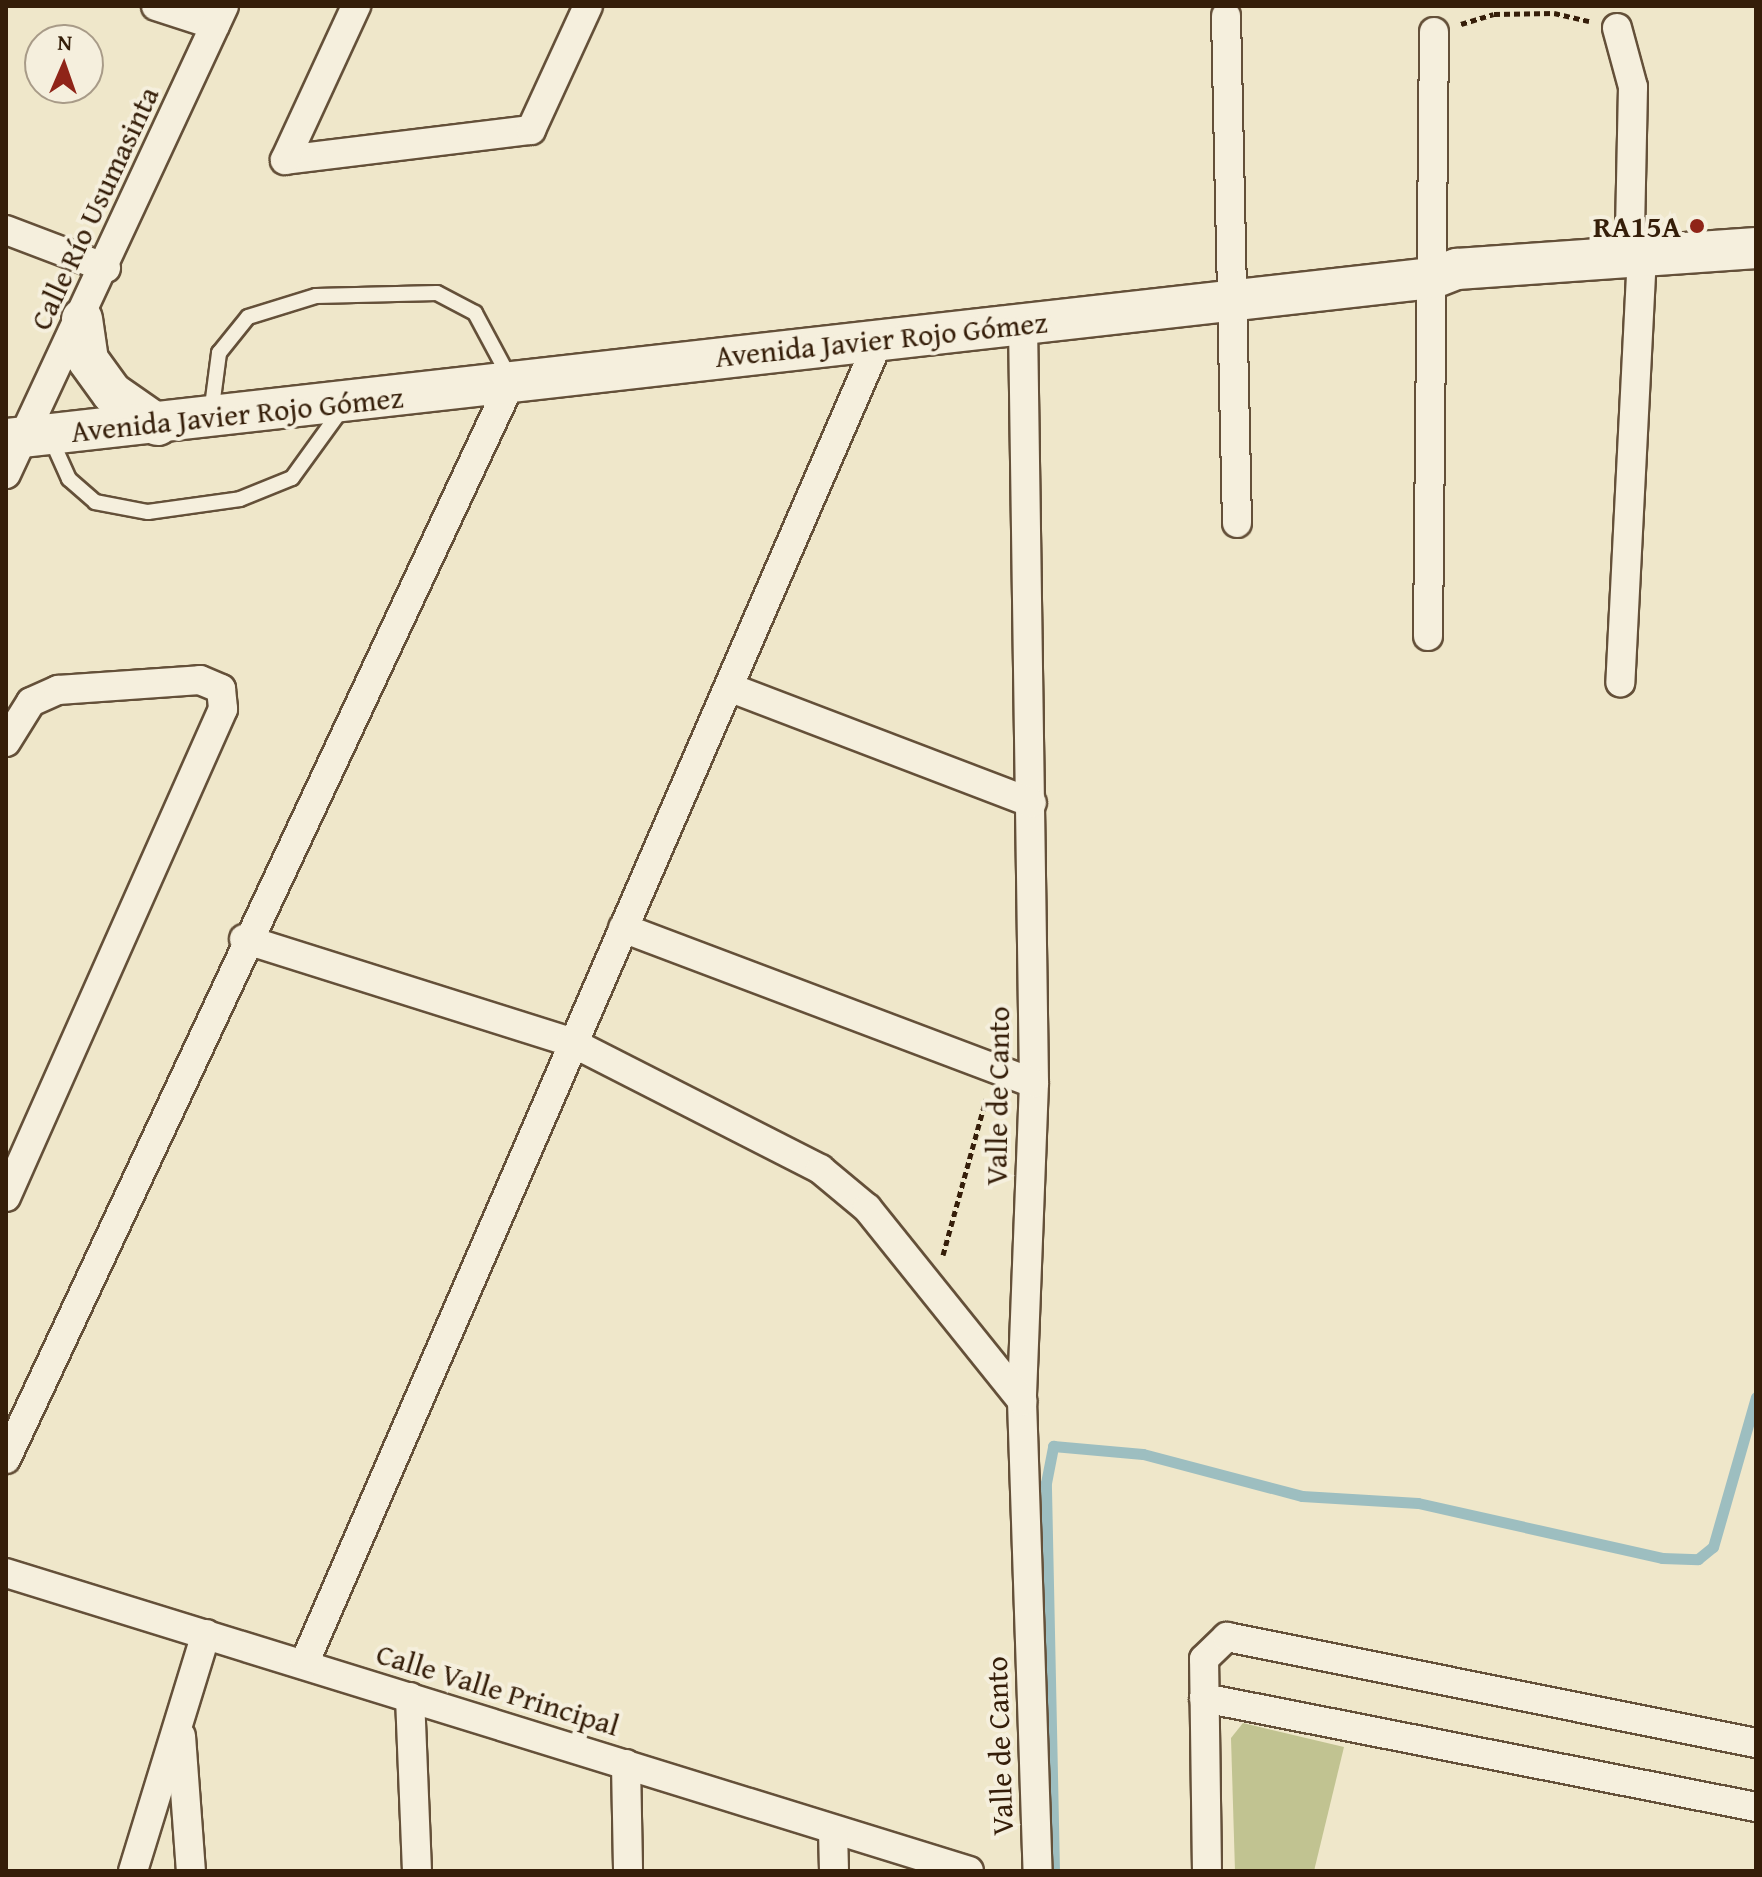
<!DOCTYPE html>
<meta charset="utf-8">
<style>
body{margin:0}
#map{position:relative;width:1762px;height:1877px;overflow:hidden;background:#efe7ca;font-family:"Gentium Book Plus",serif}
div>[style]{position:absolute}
.green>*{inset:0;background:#c1c391}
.stream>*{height:11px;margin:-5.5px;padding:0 5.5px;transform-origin:5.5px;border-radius:5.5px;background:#9dbec0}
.path>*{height:5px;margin-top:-2.5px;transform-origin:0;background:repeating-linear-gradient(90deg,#351e09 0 6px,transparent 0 10px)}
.roads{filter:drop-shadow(2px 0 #645039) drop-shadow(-2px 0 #645039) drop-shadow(0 2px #645039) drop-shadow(0 -2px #645039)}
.lane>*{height:14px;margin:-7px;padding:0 7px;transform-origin:7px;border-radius:7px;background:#f5efdd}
.street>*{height:28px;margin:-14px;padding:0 14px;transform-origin:14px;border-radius:14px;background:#f5efdd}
.secondary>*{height:40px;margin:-20px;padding:0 20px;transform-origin:20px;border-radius:20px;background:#f5efdd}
.dots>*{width:22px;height:22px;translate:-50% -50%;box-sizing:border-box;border:4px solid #f5efdd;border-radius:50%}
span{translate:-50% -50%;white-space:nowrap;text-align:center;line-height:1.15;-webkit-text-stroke:8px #f5efdd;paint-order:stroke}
.street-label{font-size:30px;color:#351e09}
.poi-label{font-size:30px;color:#351e09;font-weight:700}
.right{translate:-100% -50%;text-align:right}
.frame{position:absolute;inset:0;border:8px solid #351e09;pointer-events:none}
.north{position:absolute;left:24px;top:24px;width:80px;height:80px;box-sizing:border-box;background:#f5efdd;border:2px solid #a89b88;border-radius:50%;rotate:2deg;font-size:22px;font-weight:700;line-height:32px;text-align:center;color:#351e09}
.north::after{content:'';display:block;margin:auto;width:28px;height:36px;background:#8f2418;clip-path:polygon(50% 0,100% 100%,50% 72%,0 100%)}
</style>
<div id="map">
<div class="green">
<div style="clip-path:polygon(1243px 1723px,1344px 1747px,1314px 1871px,1235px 1871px,1231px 1738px)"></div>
</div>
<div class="stream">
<div style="left:1054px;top:1871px;width:388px;rotate:-91.2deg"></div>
<div style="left:1046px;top:1483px;width:38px;rotate:-79deg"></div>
<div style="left:1053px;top:1446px;width:90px;rotate:5.1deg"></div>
<div style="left:1143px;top:1454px;width:164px;rotate:14.8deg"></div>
<div style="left:1302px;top:1496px;width:116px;rotate:3.5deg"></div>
<div style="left:1418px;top:1503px;width:250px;rotate:12.7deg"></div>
<div style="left:1662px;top:1558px;width:36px;rotate:2deg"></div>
<div style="left:1698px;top:1559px;width:19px;rotate:-39deg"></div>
<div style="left:1713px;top:1547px;width:156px;rotate:-74deg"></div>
</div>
<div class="path">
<div style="left:1461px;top:24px;width:34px;rotate:-17deg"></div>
<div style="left:1494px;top:14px;width:60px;rotate:-1deg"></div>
<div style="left:1554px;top:13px;width:36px;rotate:13deg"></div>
<div style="left:943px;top:1255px;width:162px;rotate:-74.6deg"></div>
</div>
<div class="roads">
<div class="lane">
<div style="left:211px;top:414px;width:62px;rotate:-82.5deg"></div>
<div style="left:219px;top:353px;width:46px;rotate:-51.1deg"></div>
<div style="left:248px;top:317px;width:71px;rotate:-17.2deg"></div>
<div style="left:316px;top:296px;width:121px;rotate:-1.4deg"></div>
<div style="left:437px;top:293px;width:43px;rotate:27.8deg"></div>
<div style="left:475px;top:313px;width:76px;rotate:61.8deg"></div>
<div style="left:51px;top:439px;width:44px;rotate:65.8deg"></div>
<div style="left:69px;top:479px;width:35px;rotate:41deg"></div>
<div style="left:95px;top:502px;width:54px;rotate:10.7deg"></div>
<div style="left:148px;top:512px;width:93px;rotate:-8deg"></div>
<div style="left:240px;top:499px;width:56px;rotate:-22deg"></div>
<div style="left:292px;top:478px;width:85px;rotate:-54.1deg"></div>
</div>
<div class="street">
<div style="left:156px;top:6px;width:62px;rotate:17.9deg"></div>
<div style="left:1226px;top:16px;width:507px;rotate:88.76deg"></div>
<div style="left:1617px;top:28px;width:61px;rotate:74.8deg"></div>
<div style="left:1633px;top:87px;width:147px;rotate:91.2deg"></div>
<div style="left:1630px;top:234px;width:24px;rotate:60deg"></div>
<div style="left:1642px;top:255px;width:428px;rotate:92.9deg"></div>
<div style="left:285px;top:160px;width:248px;rotate:-7deg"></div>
<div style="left:531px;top:130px;width:136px;rotate:-65.3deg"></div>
<div style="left:285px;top:160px;width:170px;rotate:-65.2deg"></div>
<div style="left:6px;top:230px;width:107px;rotate:20.8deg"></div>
<div style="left:1023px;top:323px;width:760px;rotate:89.17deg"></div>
<div style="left:1034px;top:1083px;width:318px;rotate:92.2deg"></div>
<div style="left:1022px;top:1401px;width:470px;rotate:88.1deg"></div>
<div style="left:6px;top:474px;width:516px;rotate:-65.02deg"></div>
<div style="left:1428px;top:636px;width:604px;rotate:-89.43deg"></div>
<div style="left:731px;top:688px;width:322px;rotate:20.9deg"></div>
<div style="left:6px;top:742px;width:47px;rotate:-58deg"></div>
<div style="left:31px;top:702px;width:30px;rotate:-24deg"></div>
<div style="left:58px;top:690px;width:142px;rotate:-4deg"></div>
<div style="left:200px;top:680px;width:23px;rotate:23deg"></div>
<div style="left:221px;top:689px;width:20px;rotate:84deg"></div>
<div style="left:223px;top:709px;width:534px;rotate:113.97deg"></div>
<div style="left:623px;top:928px;width:439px;rotate:20.7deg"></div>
<div style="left:244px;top:939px;width:343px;rotate:17.5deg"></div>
<div style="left:571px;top:1042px;width:280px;rotate:27deg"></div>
<div style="left:820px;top:1169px;width:61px;rotate:39.7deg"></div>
<div style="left:867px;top:1208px;width:248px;rotate:51.2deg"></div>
<div style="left:6px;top:1459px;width:1190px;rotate:-64.88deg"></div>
<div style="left:6px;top:1573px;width:1008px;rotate:17.19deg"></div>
<div style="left:304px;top:1664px;width:1446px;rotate:-66.52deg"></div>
<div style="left:410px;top:1697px;width:174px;rotate:87.7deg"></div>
<div style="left:1204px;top:1698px;width:563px;rotate:11.17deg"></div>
<div style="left:181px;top:1736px;width:135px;rotate:85.8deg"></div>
<div style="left:626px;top:1764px;width:107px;rotate:88.9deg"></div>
<div style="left:833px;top:1830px;width:41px;rotate:88.6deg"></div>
<div style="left:133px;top:1871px;width:248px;rotate:-72.9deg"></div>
<div style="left:1207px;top:1871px;width:212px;rotate:-90.8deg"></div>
<div style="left:1204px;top:1659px;width:32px;rotate:-44deg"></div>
<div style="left:1227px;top:1637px;width:540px;rotate:11.33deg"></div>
</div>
<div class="secondary">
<div style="left:82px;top:319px;width:41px;rotate:81.7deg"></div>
<div style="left:88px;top:360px;width:41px;rotate:54deg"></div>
<div style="left:112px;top:393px;width:56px;rotate:34.8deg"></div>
<div style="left:6px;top:439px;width:1436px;rotate:-6.44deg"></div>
<div style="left:1433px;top:278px;width:26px;rotate:-21deg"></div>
<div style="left:1457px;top:269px;width:300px;rotate:-4deg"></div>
</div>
</div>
<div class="dots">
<div style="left:1697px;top:226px;background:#8f2418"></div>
</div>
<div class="street-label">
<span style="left:94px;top:208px;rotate:-65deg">Calle Río Usumasinta</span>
<span style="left:881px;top:339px;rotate:-6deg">Avenida Javier Rojo Gómez</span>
<span style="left:237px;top:414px;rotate:-6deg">Avenida Javier Rojo Gómez</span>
<span style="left:997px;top:1096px;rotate:-89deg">Valle de Canto</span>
<span style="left:498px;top:1689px;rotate:17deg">Calle Valle Principal</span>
<span style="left:999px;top:1746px;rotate:-92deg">Valle de Canto</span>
</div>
<div class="poi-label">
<span class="right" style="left:1681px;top:226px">RA15A</span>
</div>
<div class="frame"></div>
<div class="north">N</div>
</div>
